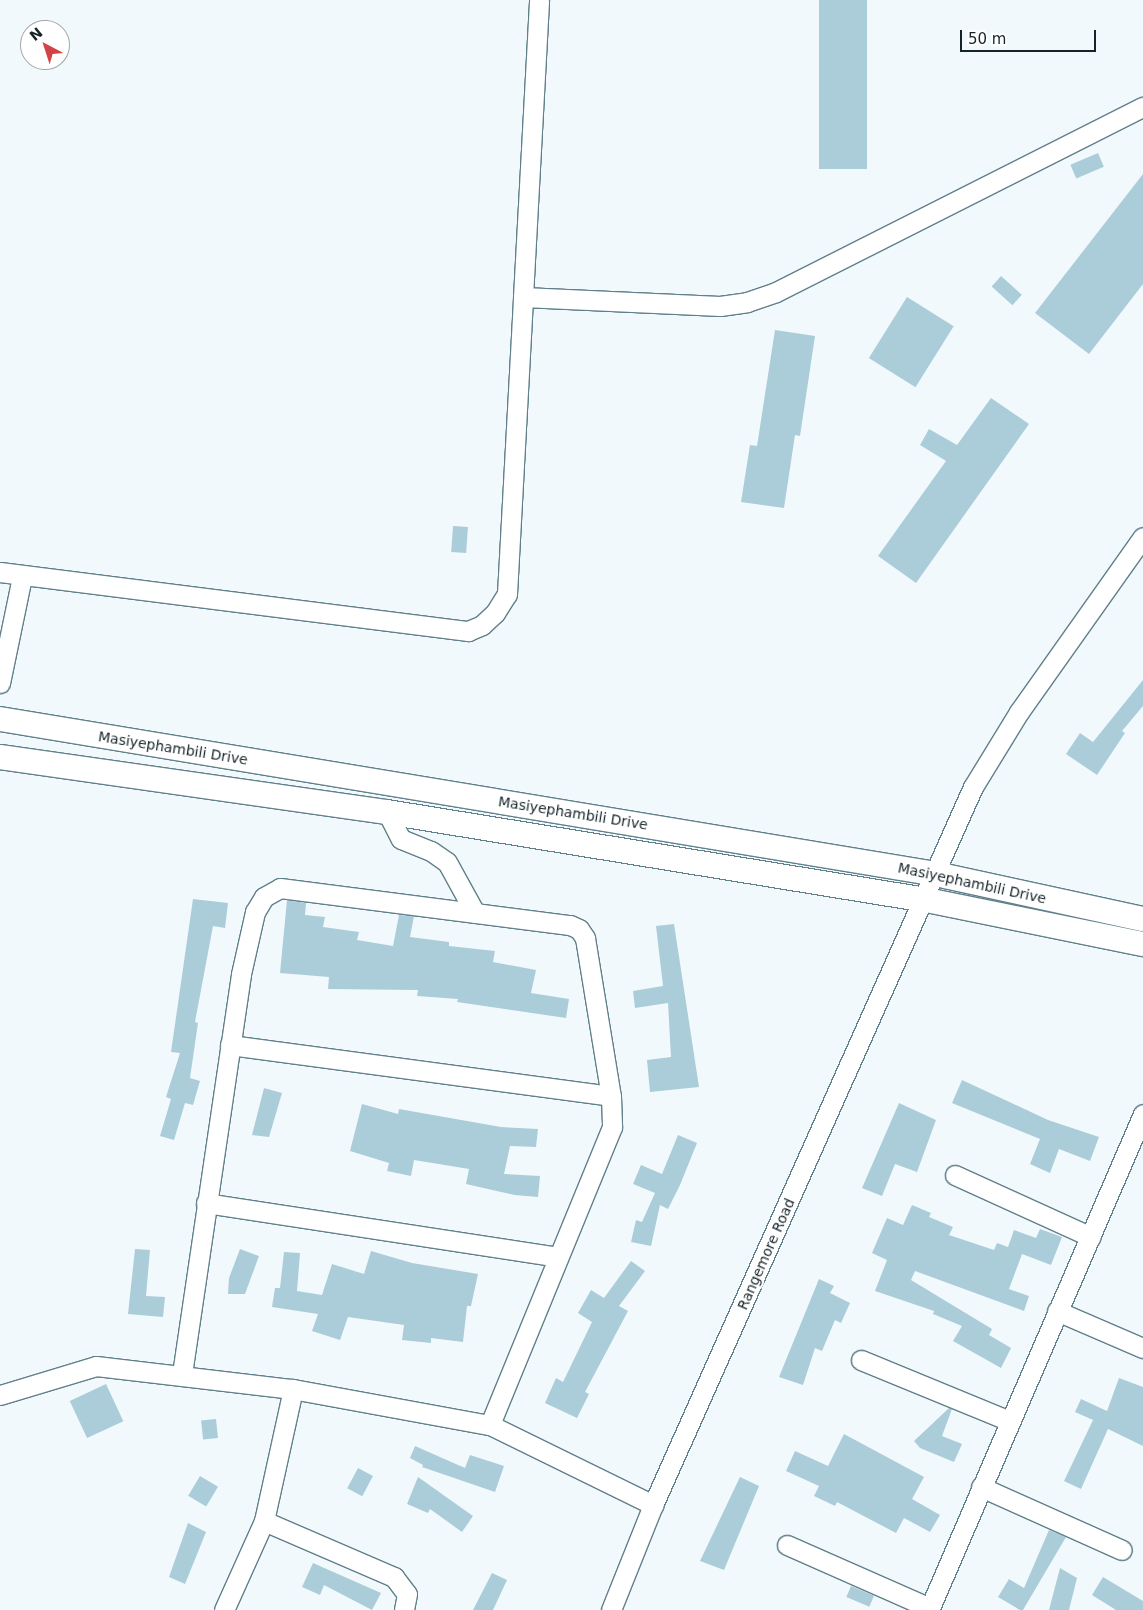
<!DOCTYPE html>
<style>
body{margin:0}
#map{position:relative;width:1143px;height:1610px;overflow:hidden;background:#f2f9fc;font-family:"DejaVu Sans",sans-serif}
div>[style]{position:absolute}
.building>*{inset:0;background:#abcdd9;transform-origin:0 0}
.roads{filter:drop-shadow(1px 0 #60808b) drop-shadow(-1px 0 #60808b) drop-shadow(0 1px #60808b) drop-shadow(0 -1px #60808b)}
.minor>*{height:19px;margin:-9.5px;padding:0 9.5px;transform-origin:9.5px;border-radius:9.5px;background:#fff}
.major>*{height:24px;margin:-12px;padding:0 12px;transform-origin:12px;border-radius:12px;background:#fff}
span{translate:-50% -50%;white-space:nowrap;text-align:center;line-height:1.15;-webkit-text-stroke:4.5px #fff;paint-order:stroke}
.street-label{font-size:14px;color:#162428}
.north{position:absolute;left:20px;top:20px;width:50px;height:50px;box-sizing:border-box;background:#fff;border:1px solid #a2a7a9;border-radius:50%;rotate:320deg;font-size:14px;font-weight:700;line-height:20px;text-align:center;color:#162428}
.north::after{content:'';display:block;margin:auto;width:18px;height:22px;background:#d24346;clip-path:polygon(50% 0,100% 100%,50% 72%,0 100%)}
.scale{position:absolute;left:960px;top:30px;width:136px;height:22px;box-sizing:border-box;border:2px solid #162428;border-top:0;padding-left:6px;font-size:15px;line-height:18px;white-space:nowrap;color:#162428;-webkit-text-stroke:4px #fff;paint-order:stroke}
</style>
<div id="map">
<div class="building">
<div style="left:819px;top:0;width:48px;height:169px"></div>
<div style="left:1098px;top:153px;width:15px;height:30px;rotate:67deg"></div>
<div style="clip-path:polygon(1143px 174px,1143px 284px,1089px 354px,1035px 313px)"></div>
<div style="left:1001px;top:276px;width:28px;height:14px;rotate:42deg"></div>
<div style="left:907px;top:297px;width:55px;height:72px;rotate:32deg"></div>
<div style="clip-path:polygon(775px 330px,815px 336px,800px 436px,795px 435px,784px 508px,741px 502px,750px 445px,757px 446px)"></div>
<div style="clip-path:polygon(991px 398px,1029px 424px,916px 583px,878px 556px,946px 461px,920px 445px,929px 429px,957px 445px)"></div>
<div style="left:453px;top:526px;width:15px;height:26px;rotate:4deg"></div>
<div style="clip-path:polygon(1143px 680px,1143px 706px,1122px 731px,1125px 733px,1097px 775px,1066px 754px,1080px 733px,1093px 742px)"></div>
<div style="clip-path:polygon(193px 899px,228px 903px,225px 928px,213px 926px,195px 1022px,198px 1023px,190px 1078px,200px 1081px,193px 1105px,185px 1103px,174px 1140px,160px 1136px,171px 1099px,166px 1097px,180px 1053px,171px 1052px)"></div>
<div style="clip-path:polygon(287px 900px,306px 903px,305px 915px,325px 917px,323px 927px,359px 932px,357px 940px,393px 946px,399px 915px,414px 916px,410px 937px,449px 942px,449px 946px,495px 951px,493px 962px,536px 970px,531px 993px,569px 999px,566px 1018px,457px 1002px,458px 999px,417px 996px,418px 990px,328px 989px,329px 977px,280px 973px)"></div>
<div style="clip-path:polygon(674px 924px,699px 1087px,650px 1092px,647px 1060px,671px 1057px,668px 1003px,635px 1008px,633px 991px,663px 986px,656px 926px)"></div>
<div style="clip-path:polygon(962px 1080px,1048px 1120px,1099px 1137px,1090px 1161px,1059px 1149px,1050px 1173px,1030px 1164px,1040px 1139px,952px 1103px)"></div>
<div style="clip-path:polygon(264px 1088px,282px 1093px,269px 1137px,252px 1135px)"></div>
<div style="clip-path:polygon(899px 1103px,936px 1120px,917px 1172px,895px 1164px,882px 1196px,862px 1188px)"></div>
<div style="clip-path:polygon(362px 1104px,398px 1114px,399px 1109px,501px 1127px,538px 1129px,536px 1147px,510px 1146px,504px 1174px,540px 1176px,538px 1197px,515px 1195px,466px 1184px,469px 1169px,414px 1160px,411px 1176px,387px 1171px,389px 1163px,350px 1151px)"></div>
<div style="clip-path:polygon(678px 1135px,697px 1143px,680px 1185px,668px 1209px,660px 1205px,651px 1246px,631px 1242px,636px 1220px,642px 1222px,655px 1193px,633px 1184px,641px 1165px,662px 1174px)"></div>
<div style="clip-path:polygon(912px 1205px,931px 1213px,929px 1217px,953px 1227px,949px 1235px,994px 1250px,997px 1243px,1008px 1247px,1014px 1230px,1036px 1238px,1040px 1229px,1062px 1237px,1051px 1265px,1022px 1254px,1009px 1289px,1029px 1296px,1024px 1311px,915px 1271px,911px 1280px,992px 1329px,989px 1335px,1011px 1348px,1001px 1368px,953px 1341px,962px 1326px,933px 1314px,934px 1311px,875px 1291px,887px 1260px,872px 1253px,887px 1218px,903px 1225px)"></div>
<div style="clip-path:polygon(135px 1249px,150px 1250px,146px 1296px,165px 1297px,163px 1317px,128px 1314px)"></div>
<div style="clip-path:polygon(240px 1249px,259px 1256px,245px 1294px,228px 1294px,229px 1278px)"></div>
<div style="clip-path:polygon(371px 1251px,412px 1263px,478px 1274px,471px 1306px,467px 1306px,463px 1342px,431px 1338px,431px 1343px,402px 1340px,404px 1325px,348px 1317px,340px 1340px,312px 1331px,318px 1314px,272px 1307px,275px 1288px,280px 1288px,284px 1252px,300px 1253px,297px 1291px,322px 1295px,332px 1264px,364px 1274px)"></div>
<div style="clip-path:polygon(631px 1261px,645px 1271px,619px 1306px,628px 1311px,585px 1392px,589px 1394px,577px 1418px,545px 1403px,556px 1378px,563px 1382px,592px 1322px,578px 1313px,591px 1290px,604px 1298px)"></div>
<div style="clip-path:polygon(819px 1279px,834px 1286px,830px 1293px,850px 1303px,841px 1323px,835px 1320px,822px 1351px,815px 1348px,803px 1385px,779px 1377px)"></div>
<div style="clip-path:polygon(1119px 1378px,1143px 1387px,1143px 1446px,1108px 1429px,1081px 1489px,1064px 1481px,1093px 1420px,1075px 1412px,1081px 1399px,1107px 1411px)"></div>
<div style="left:106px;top:1384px;width:41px;height:40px;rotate:65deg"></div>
<div style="clip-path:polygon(949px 1408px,952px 1409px,942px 1436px,962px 1444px,954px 1462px,920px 1448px,914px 1441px)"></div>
<div style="left:216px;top:1419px;width:19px;height:15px;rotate:84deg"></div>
<div style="clip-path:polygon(844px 1434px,924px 1477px,912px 1499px,940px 1515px,930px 1532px,904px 1518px,896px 1533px,837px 1502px,835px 1506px,814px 1496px,819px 1486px,786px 1471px,795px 1451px,828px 1466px)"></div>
<div style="clip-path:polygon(415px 1446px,465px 1468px,470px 1455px,504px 1466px,495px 1492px,422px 1467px,423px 1465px,410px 1458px)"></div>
<div style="left:358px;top:1468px;width:17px;height:23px;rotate:28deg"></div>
<div style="left:200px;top:1476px;width:21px;height:23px;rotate:31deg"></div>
<div style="clip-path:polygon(418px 1477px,473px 1516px,462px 1532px,430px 1509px,428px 1513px,407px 1504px)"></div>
<div style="clip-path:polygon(740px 1477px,759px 1486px,724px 1570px,700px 1561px)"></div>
<div style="clip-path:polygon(188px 1523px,206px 1532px,185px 1584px,169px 1577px)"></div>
<div style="clip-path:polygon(1049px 1530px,1066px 1537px,1023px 1610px,1020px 1610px,998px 1597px,1009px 1579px,1024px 1588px)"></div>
<div style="clip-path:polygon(313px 1563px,381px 1593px,372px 1610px,324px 1585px,320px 1595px,302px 1587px)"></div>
<div style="clip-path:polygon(1060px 1568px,1077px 1578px,1069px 1610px,1049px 1610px)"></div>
<div style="clip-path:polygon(492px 1573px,507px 1580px,493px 1610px,473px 1610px)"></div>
<div style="clip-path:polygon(1103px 1577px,1143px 1601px,1143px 1610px,1116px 1610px,1092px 1595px)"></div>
<div style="left:851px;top:1586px;width:25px;height:12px;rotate:23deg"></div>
</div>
<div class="roads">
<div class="minor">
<div style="left:523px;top:297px;width:297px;rotate:-86.9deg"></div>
<div style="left:0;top:572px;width:472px;rotate:7.2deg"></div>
<div style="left:468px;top:631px;width:15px;rotate:-23deg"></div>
<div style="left:482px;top:625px;width:18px;rotate:-43deg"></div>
<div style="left:495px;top:613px;width:22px;rotate:-58deg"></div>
<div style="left:507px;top:594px;width:297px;rotate:-86.9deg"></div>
<div style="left:523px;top:297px;width:197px;rotate:2.6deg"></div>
<div style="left:720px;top:306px;width:27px;rotate:-8deg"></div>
<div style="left:747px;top:302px;width:31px;rotate:-19deg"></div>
<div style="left:776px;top:292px;width:411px;rotate:-26.8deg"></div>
<div style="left:0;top:683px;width:108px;rotate:-78.3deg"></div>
<div style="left:387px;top:812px;width:30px;rotate:63deg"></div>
<div style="left:401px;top:839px;width:32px;rotate:22deg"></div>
<div style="left:431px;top:851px;width:19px;rotate:35deg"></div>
<div style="left:447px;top:862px;width:58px;rotate:61.2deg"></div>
<div style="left:230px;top:1045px;width:384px;rotate:7.6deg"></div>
<div style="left:955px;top:1175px;width:149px;rotate:24.5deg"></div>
<div style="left:206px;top:1203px;width:355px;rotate:8.7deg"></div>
<div style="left:1057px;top:1311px;width:94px;rotate:23.3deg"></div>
<div style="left:861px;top:1360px;width:161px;rotate:22.3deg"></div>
<div style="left:182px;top:1374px;width:404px;rotate:-81.6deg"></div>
<div style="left:241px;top:974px;width:64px;rotate:-77.3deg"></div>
<div style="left:255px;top:912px;width:17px;rotate:-59deg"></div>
<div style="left:264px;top:897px;width:18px;rotate:-29deg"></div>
<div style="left:280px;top:888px;width:292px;rotate:7.3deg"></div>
<div style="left:570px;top:925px;width:10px;rotate:24deg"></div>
<div style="left:579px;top:929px;width:11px;rotate:56deg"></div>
<div style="left:585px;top:938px;width:160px;rotate:80.7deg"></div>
<div style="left:611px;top:1096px;width:31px;rotate:88deg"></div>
<div style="left:612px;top:1127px;width:322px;rotate:112.3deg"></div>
<div style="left:0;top:1395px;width:100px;rotate:-16.8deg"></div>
<div style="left:96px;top:1366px;width:198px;rotate:6.7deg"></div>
<div style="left:293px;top:1389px;width:200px;rotate:10.4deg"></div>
<div style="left:490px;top:1425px;width:182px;rotate:26.1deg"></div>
<div style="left:981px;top:1487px;width:154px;rotate:24.1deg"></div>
<div style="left:264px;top:1521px;width:142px;rotate:23.3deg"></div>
<div style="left:394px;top:1577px;width:21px;rotate:53deg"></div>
<div style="left:407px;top:1594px;width:16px;rotate:101deg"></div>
<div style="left:787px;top:1545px;width:156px;rotate:23.8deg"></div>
<div style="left:224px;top:1610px;width:98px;rotate:-65.8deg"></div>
<div style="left:264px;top:1521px;width:135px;rotate:-77.6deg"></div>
<div style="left:611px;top:1610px;width:113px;rotate:-68.2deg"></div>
<div style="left:653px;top:1505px;width:786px;rotate:-65.98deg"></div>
<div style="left:973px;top:787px;width:88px;rotate:-58.5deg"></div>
<div style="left:1019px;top:712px;width:214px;rotate:-54.7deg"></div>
<div style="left:929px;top:1610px;width:540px;rotate:-66.66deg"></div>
</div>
<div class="major">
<div style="left:0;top:719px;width:949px;rotate:9.4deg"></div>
<div style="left:936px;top:874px;width:212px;rotate:12.3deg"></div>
<div style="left:0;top:757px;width:391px;rotate:8.1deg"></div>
<div style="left:387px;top:812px;width:546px;rotate:9.27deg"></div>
<div style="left:926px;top:900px;width:221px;rotate:11.5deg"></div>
</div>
</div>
<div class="street-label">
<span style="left:173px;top:748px;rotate:9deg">Masiyephambili Drive</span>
<span style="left:573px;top:813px;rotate:9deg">Masiyephambili Drive</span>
<span style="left:972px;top:883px;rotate:12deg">Masiyephambili Drive</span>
<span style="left:766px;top:1254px;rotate:-66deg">Rangemore Road</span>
</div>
<div class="north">N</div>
<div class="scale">50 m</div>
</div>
